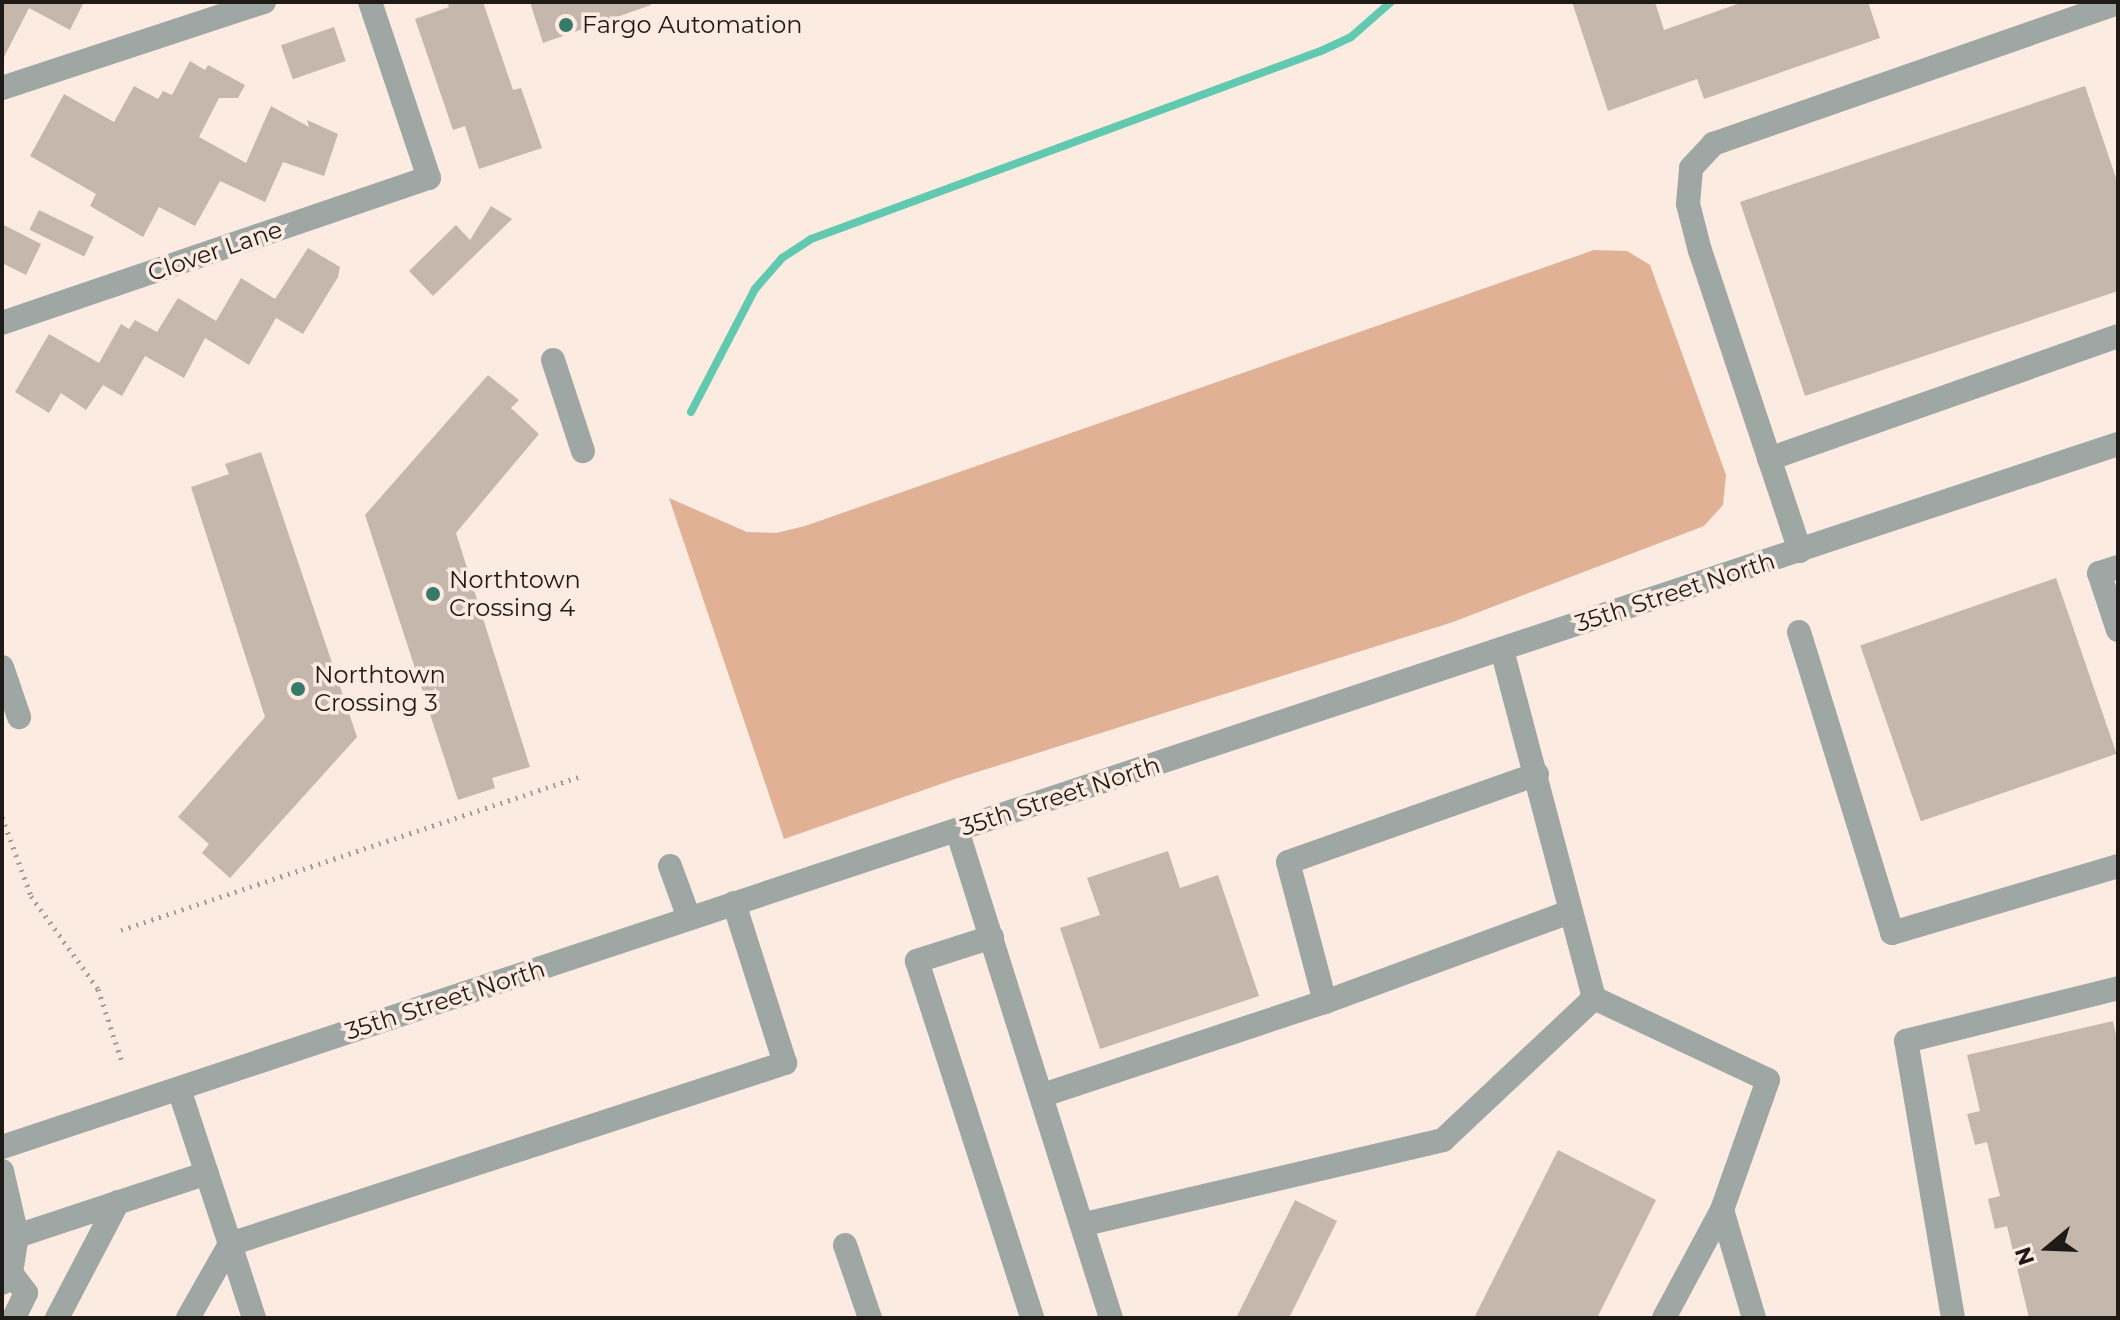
<!DOCTYPE html>
<style>
body{margin:0}
#map{position:relative;width:2120px;height:1320px;overflow:hidden;background:#fcebe1;font-family:Montserrat,sans-serif}
div>[style]{position:absolute}
.green>*{inset:0;background:#e0b194}
.stream>*{height:8px;margin:-4px;padding:0 4px;transform-origin:4px;border-radius:4px;background:#61c9b0}
.building>*{inset:0;background:#c6b7ad;transform-origin:0 0}
.path>*{height:5px;margin-top:-2.5px;transform-origin:0;background:repeating-linear-gradient(90deg,#a99c95 0 2px,transparent 0 8px)}
.minor>*{height:24px;margin:-12px;padding:0 12px;transform-origin:12px;border-radius:12px;background:#9ea7a4}
.dots>*{width:22px;height:22px;translate:-50% -50%;box-sizing:border-box;border:4px solid #fcebe1;border-radius:50%}
span{translate:-50% -50%;white-space:nowrap;text-align:center;line-height:1.15;-webkit-text-stroke:7px #fcebe1;paint-order:stroke}
.poi-label{font-size:24px;color:#1f1a16}
.left{translate:0 -50%;text-align:left}
.street-label{font-size:24px;color:#1f1a16}
.frame{position:absolute;inset:0;border:4px solid #1f1a16;pointer-events:none}
.north{position:absolute;left:2008px;top:1208px;width:80px;height:80px;-webkit-text-stroke:6px #fcebe1;paint-order:stroke;rotate:251deg;font-size:22px;font-weight:700;line-height:32px;text-align:center;color:#1f1a16}
.north::after{content:'';display:block;margin:auto;width:28px;height:36px;background:#1f1a16;clip-path:polygon(50% 0,100% 100%,50% 72%,0 100%)}
</style>
<div id="map">
<div class="green">
<div style="clip-path:polygon(1594px 250px,1627px 251px,1650px 265px,1726px 475px,1723px 505px,1704px 526px,1453px 622px,955px 779px,784px 839px,669px 498px,747px 532px,776px 533px,805px 526px)"></div>
</div>
<div class="stream">
<div style="left:691px;top:412px;width:139px;rotate:-62.5deg"></div>
<div style="left:755px;top:289px;width:41px;rotate:-48.9deg"></div>
<div style="left:782px;top:258px;width:35px;rotate:-33deg"></div>
<div style="left:811px;top:239px;width:544px;rotate:-20.24deg"></div>
<div style="left:1321px;top:51px;width:33px;rotate:-25deg"></div>
<div style="left:1351px;top:37px;width:53px;rotate:-41.2deg"></div>
</div>
<div class="building">
<div style="clip-path:polygon(2px 2px,84px 2px,70px 30px,29px 8px,2px 61px)"></div>
<div style="clip-path:polygon(447px 2px,483px 2px,513px 90px,521px 88px,542px 148px,479px 169px,465px 126px,453px 130px,415px 19px,449px 7px)"></div>
<div style="clip-path:polygon(530px 2px,650px 2px,651px 5px,543px 43px)"></div>
<div style="clip-path:polygon(1572px 2px,1655px 2px,1664px 30px,1743px 2px,1868px 2px,1880px 38px,1704px 99px,1697px 79px,1608px 111px)"></div>
<div style="left:334px;top:27px;width:36px;height:56px;rotate:71deg"></div>
<div style="clip-path:polygon(190px 61px,205px 70px,208px 65px,245px 85px,238px 98px,219px 98px,199px 137px,246px 163px,271px 106px,309px 127px,307px 120px,338px 134px,324px 176px,283px 162px,265px 202px,220px 181px,195px 226px,159px 207px,143px 237px,90px 206px,96px 194px,30px 156px,64px 94px,114px 122px,134px 86px,158px 99px,163px 91px,172px 95px)"></div>
<div style="clip-path:polygon(2085px 86px,2118px 184px,2118px 291px,1805px 396px,1740px 202px)"></div>
<div style="clip-path:polygon(491px 206px,512px 219px,433px 296px,409px 271px,456px 225px,470px 240px)"></div>
<div style="left:39px;top:210px;width:61px;height:22px;rotate:26deg"></div>
<div style="clip-path:polygon(2px 224px,41px 244px,26px 275px,2px 263px)"></div>
<div style="clip-path:polygon(308px 248px,340px 267px,338px 277px,303px 334px,276px 318px,249px 365px,205px 338px,184px 378px,145px 356px,122px 396px,103px 385px,86px 410px,61px 393px,49px 413px,15px 392px,49px 334px,99px 363px,121px 324px,129px 329px,135px 320px,157px 332px,178px 298px,216px 321px,241px 278px,275px 299px)"></div>
<div style="clip-path:polygon(488px 375px,519px 400px,511px 408px,539px 434px,456px 533px,530px 767px,492px 778px,495px 788px,458px 800px,365px 515px)"></div>
<div style="clip-path:polygon(261px 452px,357px 737px,230px 878px,202px 853px,209px 844px,178px 817px,265px 717px,191px 487px,229px 474px,225px 464px)"></div>
<div style="left:2056px;top:578px;width:186px;height:207px;rotate:71deg"></div>
<div style="clip-path:polygon(1168px 851px,1180px 888px,1218px 875px,1259px 996px,1100px 1049px,1060px 928px,1100px 915px,1087px 878px)"></div>
<div style="clip-path:polygon(2113px 1021px,2118px 1044px,2118px 1318px,2029px 1318px,2007px 1226px,1995px 1229px,1988px 1199px,2000px 1196px,1987px 1142px,1975px 1145px,1967px 1114px,1980px 1111px,1967px 1055px)"></div>
<div style="clip-path:polygon(1558px 1150px,1656px 1200px,1597px 1318px,1474px 1318px)"></div>
<div style="clip-path:polygon(1295px 1200px,1337px 1221px,1289px 1318px,1236px 1318px)"></div>
</div>
<div class="path">
<div style="left:2px;top:817px;width:84px;rotate:69.8deg"></div>
<div style="left:31px;top:896px;width:115px;rotate:54.2deg"></div>
<div style="left:98px;top:989px;width:77px;rotate:71.8deg"></div>
<div style="left:121px;top:930px;width:484px;rotate:-18.5deg"></div>
</div>
<div class="minor">
<div style="left:2px;top:88px;width:276px;rotate:-18.2deg"></div>
<div style="left:2px;top:323px;width:451px;rotate:-18.8deg"></div>
<div style="left:429px;top:178px;width:186px;rotate:-108.5deg"></div>
<div style="left:553px;top:360px;width:96px;rotate:71.8deg"></div>
<div style="left:1769px;top:459px;width:370px;rotate:-19.4deg"></div>
<div style="left:1800px;top:551px;width:316px;rotate:-108.4deg"></div>
<div style="left:1700px;top:251px;width:49px;rotate:-104.3deg"></div>
<div style="left:1688px;top:204px;width:36px;rotate:-85deg"></div>
<div style="left:1691px;top:168px;width:33px;rotate:-47deg"></div>
<div style="left:1713px;top:144px;width:429px;rotate:-19.2deg"></div>
<div style="left:2118px;top:567px;width:20px;rotate:162deg"></div>
<div style="left:2099px;top:573px;width:60px;rotate:71.6deg"></div>
<div style="left:1799px;top:632px;width:315px;rotate:72.8deg"></div>
<div style="left:1892px;top:933px;width:236px;rotate:-16.5deg"></div>
<div style="left:2px;top:667px;width:53px;rotate:71.2deg"></div>
<div style="left:1537px;top:774px;width:264px;rotate:160.5deg"></div>
<div style="left:1288px;top:862px;width:145px;rotate:75.2deg"></div>
<div style="left:1325px;top:1002px;width:261px;rotate:-20.2deg"></div>
<div style="left:957px;top:830px;width:512px;rotate:72.49deg"></div>
<div style="left:670px;top:866px;width:55px;rotate:69.9deg"></div>
<div style="left:992px;top:937px;width:79px;rotate:162.3deg"></div>
<div style="left:917px;top:961px;width:375px;rotate:72.1deg"></div>
<div style="left:1594px;top:998px;width:192px;rotate:25.2deg"></div>
<div style="left:1768px;top:1080px;width:138px;rotate:109.5deg"></div>
<div style="left:1722px;top:1210px;width:113px;rotate:73.5deg"></div>
<div style="left:179px;top:1089px;width:163px;rotate:71.8deg"></div>
<div style="left:230px;top:1244px;width:584px;rotate:-18.06deg"></div>
<div style="left:785px;top:1063px;width:168px;rotate:-107.7deg"></div>
<div style="left:1043px;top:1095px;width:297px;rotate:-18.3deg"></div>
<div style="left:2px;top:1147px;width:2230px;rotate:-18.38deg"></div>
<div style="left:2px;top:1171px;width:67px;rotate:77deg"></div>
<div style="left:17px;top:1236px;width:15px;rotate:157deg"></div>
<div style="left:1085px;top:1224px;width:368px;rotate:-13.2deg"></div>
<div style="left:1443px;top:1140px;width:207px;rotate:-43.2deg"></div>
<div style="left:1594px;top:998px;width:361px;rotate:-104.8deg"></div>
<div style="left:230px;top:1244px;width:78px;rotate:72deg"></div>
<div style="left:845px;top:1245px;width:77px;rotate:71.1deg"></div>
<div style="left:11px;top:1273px;width:25px;rotate:53deg"></div>
<div style="left:26px;top:1293px;width:28px;rotate:116deg"></div>
<div style="left:2px;top:1283px;width:13px;rotate:-48deg"></div>
<div style="left:11px;top:1273px;width:37px;rotate:-81deg"></div>
<div style="left:17px;top:1236px;width:200px;rotate:-18.3deg"></div>
<div style="left:57px;top:1318px;width:131px;rotate:-62.3deg"></div>
<div style="left:188px;top:1318px;width:85px;rotate:-60.4deg"></div>
<div style="left:1664px;top:1318px;width:123px;rotate:-61.8deg"></div>
<div style="left:1953px;top:1318px;width:281px;rotate:-99.6deg"></div>
<div style="left:1906px;top:1041px;width:219px;rotate:-14deg"></div>
</div>
<div class="dots">
<div style="left:566px;top:25px;background:#387a6a"></div>
<div style="left:433px;top:594px;background:#387a6a"></div>
<div style="left:298px;top:689px;background:#387a6a"></div>
</div>
<div class="poi-label">
<span class="left" style="left:582px;top:25px">Fargo Automation</span>
<span class="left" style="left:449px;top:594px">Northtown<br>Crossing 4</span>
<span class="left" style="left:314px;top:689px">Northtown<br>Crossing 3</span>
</div>
<div class="street-label">
<span style="left:215px;top:251px;rotate:-19deg">Clover Lane</span>
<span style="left:1675px;top:592px;rotate:-18deg">35th Street North</span>
<span style="left:1060px;top:796px;rotate:-18deg">35th Street North</span>
<span style="left:445px;top:1000px;rotate:-18deg">35th Street North</span>
</div>
<div class="frame"></div>
<div class="north">N</div>
</div>
